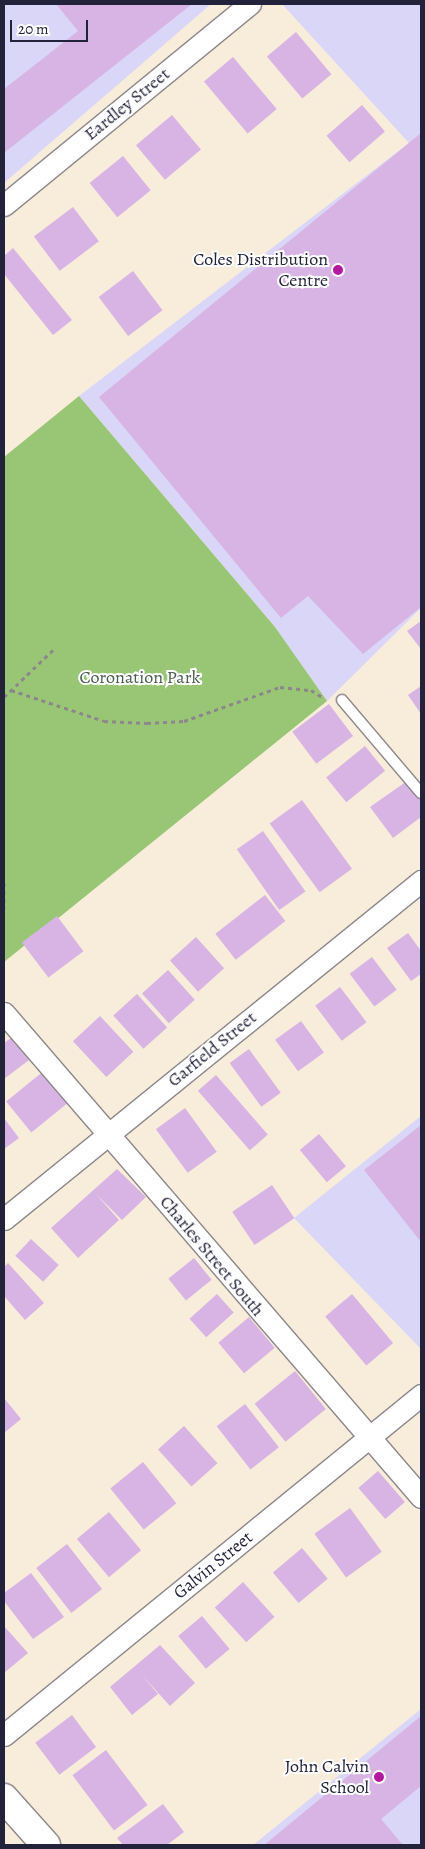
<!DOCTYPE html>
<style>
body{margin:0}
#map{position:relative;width:425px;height:1849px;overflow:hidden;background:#f8ecdb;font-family:Alegreya,serif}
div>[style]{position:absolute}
.built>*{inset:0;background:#dad6f7}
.green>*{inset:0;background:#98c674}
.building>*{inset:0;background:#d8b4e4;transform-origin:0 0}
.path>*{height:3px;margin-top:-1.5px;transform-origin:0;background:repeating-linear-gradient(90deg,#8d878b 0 4px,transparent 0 8px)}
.roads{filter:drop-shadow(1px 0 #8d878b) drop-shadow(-1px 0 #8d878b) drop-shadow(0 1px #8d878b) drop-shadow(0 -1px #8d878b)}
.lane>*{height:10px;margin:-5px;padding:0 5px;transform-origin:5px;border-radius:5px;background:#fff}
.street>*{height:21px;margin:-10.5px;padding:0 10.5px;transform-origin:10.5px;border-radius:10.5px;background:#fff}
.secondary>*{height:28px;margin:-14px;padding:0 14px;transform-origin:14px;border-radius:14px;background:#fff}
.dots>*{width:14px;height:14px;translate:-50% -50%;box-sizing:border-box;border:2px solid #fff;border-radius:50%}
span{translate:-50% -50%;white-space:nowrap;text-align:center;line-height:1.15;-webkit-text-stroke:4px #fff;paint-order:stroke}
.street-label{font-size:18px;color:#22223b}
.poi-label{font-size:18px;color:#22223b}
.right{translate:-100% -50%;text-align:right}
.park-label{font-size:18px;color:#4b5b4f}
.frame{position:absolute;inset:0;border:5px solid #22223b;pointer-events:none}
.scale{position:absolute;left:10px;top:20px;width:78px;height:22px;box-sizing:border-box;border:2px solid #22223b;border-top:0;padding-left:6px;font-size:15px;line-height:18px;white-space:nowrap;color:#22223b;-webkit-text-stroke:4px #fff;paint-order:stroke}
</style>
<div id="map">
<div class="built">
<div style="clip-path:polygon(4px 4px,211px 4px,4px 183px)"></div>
<div style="clip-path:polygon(282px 4px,421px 4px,421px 608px,327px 701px,275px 627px,79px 396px,409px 143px)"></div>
<div style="clip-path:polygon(421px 1116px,421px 1349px,294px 1218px)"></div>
<div style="clip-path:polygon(421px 1709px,421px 1845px,253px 1845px)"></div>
</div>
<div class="green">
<div style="clip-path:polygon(79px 396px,275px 627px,327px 701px,4px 962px,4px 457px)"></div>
</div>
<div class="building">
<div style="clip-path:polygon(56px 4px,192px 4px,4px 153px,4px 89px,78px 31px)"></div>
<div style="left:296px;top:32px;width:55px;height:38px;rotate:50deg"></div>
<div style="left:233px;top:57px;width:68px;height:38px;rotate:50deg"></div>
<div style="left:362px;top:105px;width:35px;height:47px;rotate:49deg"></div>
<div style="left:172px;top:115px;width:45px;height:47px;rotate:50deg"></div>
<div style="clip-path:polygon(421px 133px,421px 607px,363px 654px,308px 596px,281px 618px,99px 397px)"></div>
<div style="left:123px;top:156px;width:44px;height:43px;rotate:51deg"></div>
<div style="left:73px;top:207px;width:43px;height:49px;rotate:53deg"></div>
<div style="clip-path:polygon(13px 248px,72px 320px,53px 335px,4px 274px,4px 256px)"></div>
<div style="left:133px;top:271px;width:49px;height:43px;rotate:53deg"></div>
<div style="clip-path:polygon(421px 621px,421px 649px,407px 631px)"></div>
<div style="clip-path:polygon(421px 686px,421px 714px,408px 695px)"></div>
<div style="left:329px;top:704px;width:40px;height:46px;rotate:53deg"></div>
<div style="left:365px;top:746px;width:32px;height:50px;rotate:51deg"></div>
<div style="clip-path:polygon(407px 781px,421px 800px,421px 817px,393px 838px,370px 807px)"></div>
<div style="left:302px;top:800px;width:85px;height:40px;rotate:54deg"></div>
<div style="left:263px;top:831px;width:74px;height:32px;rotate:55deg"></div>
<div style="left:265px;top:895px;width:33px;height:63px;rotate:52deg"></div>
<div style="left:57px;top:916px;width:44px;height:44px;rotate:53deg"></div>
<div style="clip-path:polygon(408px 933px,421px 951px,421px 974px,411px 981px,387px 948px)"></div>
<div style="left:196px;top:937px;width:42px;height:35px;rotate:48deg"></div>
<div style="left:372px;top:957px;width:41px;height:28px;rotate:53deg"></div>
<div style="left:168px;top:970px;width:40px;height:35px;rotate:48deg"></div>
<div style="left:340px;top:987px;width:44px;height:31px;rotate:53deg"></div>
<div style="left:137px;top:994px;width:45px;height:32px;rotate:48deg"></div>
<div style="left:100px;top:1016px;width:49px;height:37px;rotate:47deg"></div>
<div style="left:301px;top:1021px;width:39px;height:32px;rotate:54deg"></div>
<div style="clip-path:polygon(11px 1038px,29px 1060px,4px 1079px,4px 1043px)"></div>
<div style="left:249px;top:1049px;width:54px;height:24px;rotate:54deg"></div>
<div style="left:45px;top:1070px;width:40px;height:50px;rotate:51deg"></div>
<div style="left:216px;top:1075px;width:79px;height:24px;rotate:49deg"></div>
<div style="left:185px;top:1108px;width:54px;height:36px;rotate:54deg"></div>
<div style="clip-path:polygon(4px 1118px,19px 1138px,4px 1149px)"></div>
<div style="clip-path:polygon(421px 1125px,421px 1242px,364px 1170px)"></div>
<div style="left:319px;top:1134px;width:42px;height:25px;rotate:50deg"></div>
<div style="clip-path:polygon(117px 1169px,146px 1197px,122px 1220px,96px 1194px,119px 1220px,78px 1258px,51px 1228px)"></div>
<div style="left:272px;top:1185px;width:40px;height:48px;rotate:56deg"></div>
<div style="left:31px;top:1239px;width:38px;height:23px;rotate:43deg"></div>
<div style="left:194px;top:1258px;width:28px;height:33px;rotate:51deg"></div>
<div style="clip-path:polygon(8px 1263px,44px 1303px,25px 1320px,4px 1296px,4px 1267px)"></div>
<div style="left:217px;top:1294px;width:25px;height:37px;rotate:48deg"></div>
<div style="left:352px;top:1294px;width:64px;height:35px;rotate:50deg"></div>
<div style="left:249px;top:1317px;width:40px;height:40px;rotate:50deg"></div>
<div style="left:295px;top:1371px;width:49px;height:52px;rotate:51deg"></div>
<div style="clip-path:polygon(4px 1398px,21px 1419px,4px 1433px)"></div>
<div style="left:245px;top:1404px;width:55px;height:36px;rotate:52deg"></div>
<div style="left:184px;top:1426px;width:50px;height:35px;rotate:48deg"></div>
<div style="left:143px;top:1462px;width:53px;height:42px;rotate:51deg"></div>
<div style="left:378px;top:1471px;width:41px;height:26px;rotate:49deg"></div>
<div style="left:350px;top:1508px;width:54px;height:44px;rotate:54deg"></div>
<div style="left:109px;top:1512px;width:50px;height:42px;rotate:50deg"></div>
<div style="left:67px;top:1544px;width:57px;height:39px;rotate:52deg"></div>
<div style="left:302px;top:1548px;width:40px;height:38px;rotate:50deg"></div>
<div style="clip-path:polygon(31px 1573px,64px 1617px,33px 1639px,4px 1601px,4px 1593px)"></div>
<div style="left:243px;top:1582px;width:47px;height:38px;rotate:48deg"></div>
<div style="left:202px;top:1616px;width:43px;height:31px;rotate:50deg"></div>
<div style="clip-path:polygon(4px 1626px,28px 1653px,4px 1673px)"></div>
<div style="clip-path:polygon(160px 1645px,195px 1683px,170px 1706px,141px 1674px,158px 1694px,132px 1715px,110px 1687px)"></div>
<div style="left:72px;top:1715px;width:40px;height:46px;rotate:53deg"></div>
<div style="clip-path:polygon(421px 1716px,421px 1786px,381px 1819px,403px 1845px,264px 1845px)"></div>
<div style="left:106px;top:1750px;width:69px;height:42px;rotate:53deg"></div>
<div style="clip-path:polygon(163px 1804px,184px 1832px,167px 1845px,123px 1845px,117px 1838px)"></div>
</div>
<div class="path">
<div style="left:11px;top:690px;width:98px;rotate:18.4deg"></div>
<div style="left:104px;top:721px;width:43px;rotate:2.7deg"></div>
<div style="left:147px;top:723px;width:37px;rotate:-3deg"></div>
<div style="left:184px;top:721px;width:102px;rotate:-19.5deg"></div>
<div style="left:280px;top:687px;width:31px;rotate:6deg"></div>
<div style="left:311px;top:690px;width:15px;rotate:32deg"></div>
<div style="left:4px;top:697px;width:72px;rotate:-43.9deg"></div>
<div style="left:4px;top:883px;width:25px;rotate:90deg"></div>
</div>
<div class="roads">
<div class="lane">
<div style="left:342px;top:700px;width:122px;rotate:49.7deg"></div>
</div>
<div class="street">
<div style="left:4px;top:205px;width:318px;rotate:-39.3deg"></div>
<div style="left:4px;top:1013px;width:639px;rotate:49.25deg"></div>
<div style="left:4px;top:1219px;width:537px;rotate:-39.03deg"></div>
<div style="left:4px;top:1735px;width:538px;rotate:-39.19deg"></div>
</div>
<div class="secondary">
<div style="left:4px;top:1798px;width:63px;rotate:48.2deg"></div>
</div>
</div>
<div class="dots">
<div style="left:338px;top:270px;background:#b5179e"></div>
<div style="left:379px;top:1777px;background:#b5179e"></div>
</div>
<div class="street-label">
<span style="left:127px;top:104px;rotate:-39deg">Eardley Street</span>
<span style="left:212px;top:1049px;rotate:-39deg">Garfield Street</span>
<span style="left:212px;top:1256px;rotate:50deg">Charles Street South</span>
<span style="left:213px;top:1565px;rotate:-39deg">Galvin Street</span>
</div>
<div class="poi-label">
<span class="right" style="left:328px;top:270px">Coles Distribution<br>Centre</span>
<span class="right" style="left:369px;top:1777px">John Calvin<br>School</span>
</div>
<div class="park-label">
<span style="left:140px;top:677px">Coronation Park</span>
</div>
<div class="frame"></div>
<div class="scale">20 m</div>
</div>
